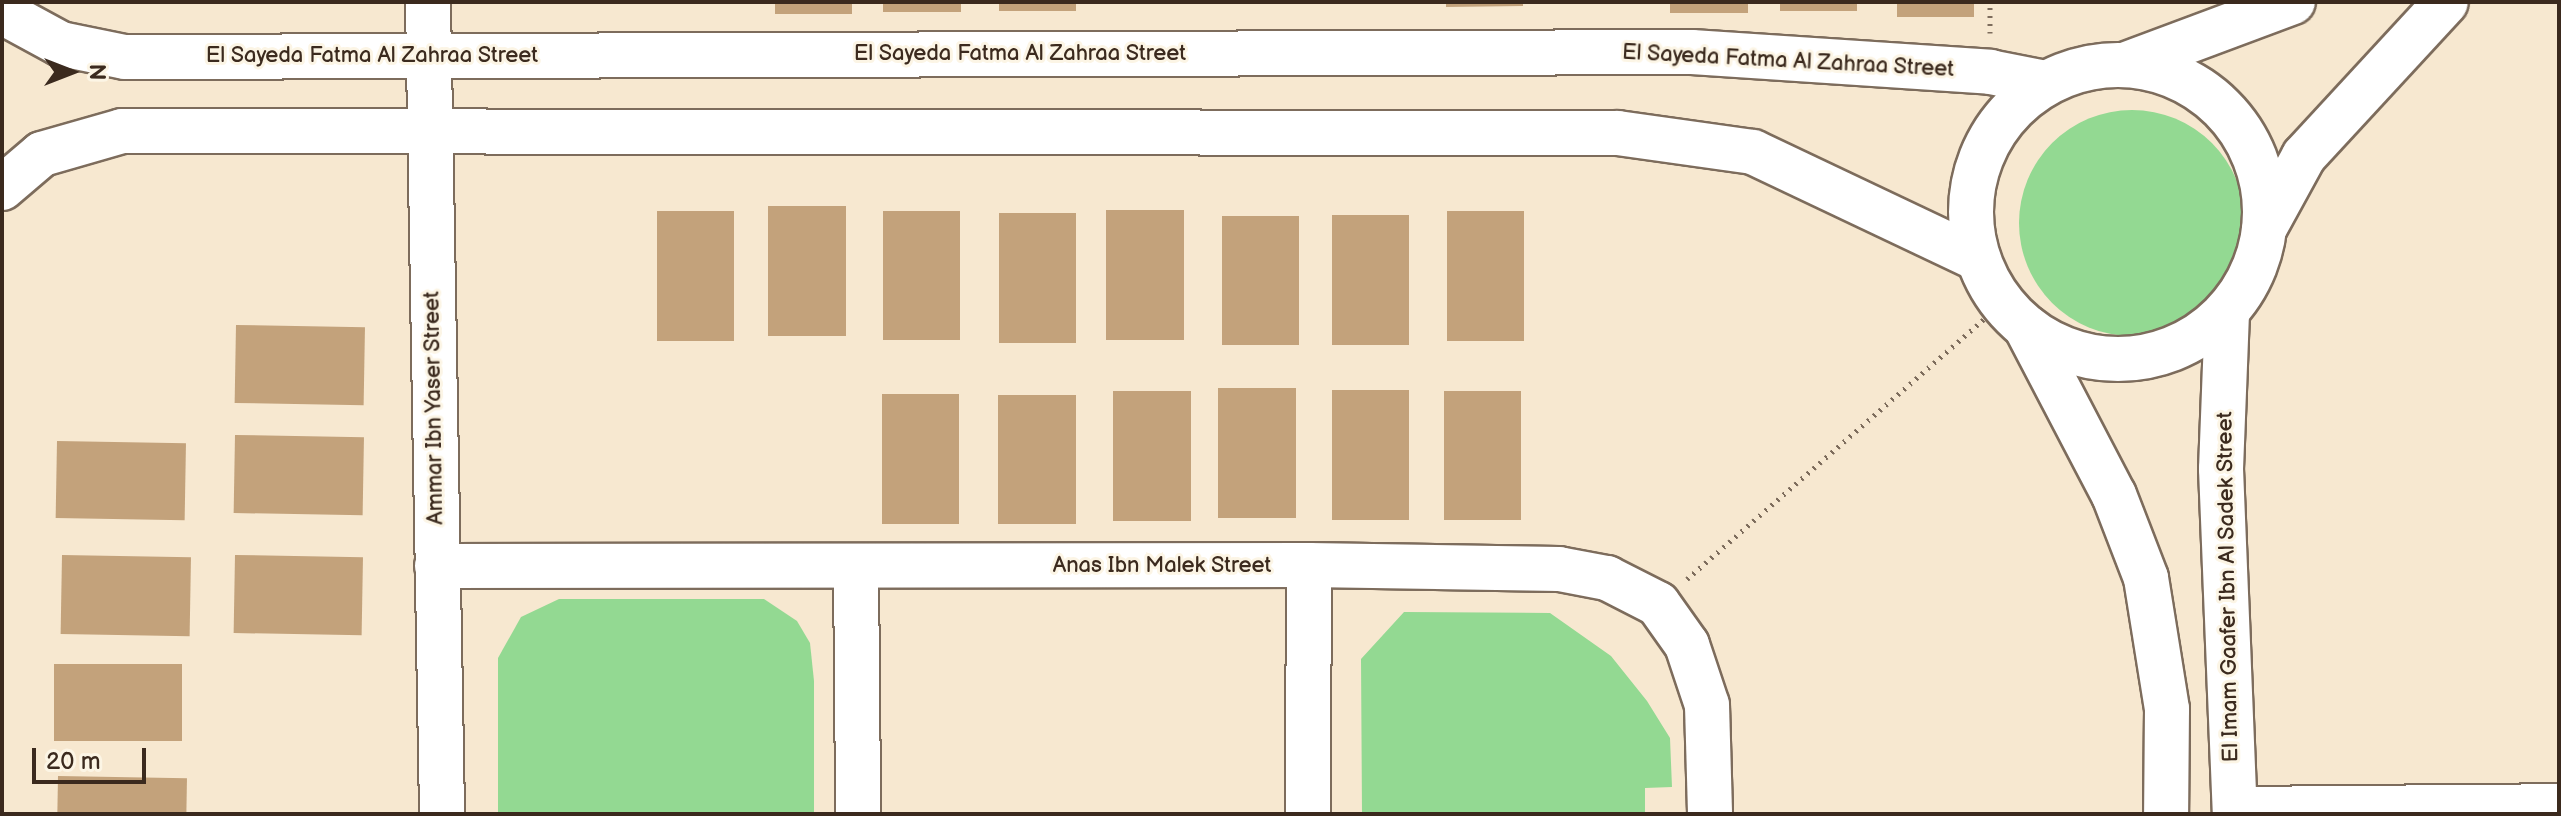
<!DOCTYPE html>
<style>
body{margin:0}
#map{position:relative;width:2561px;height:816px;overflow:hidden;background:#f7e8d0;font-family:"Balsamiq Sans",sans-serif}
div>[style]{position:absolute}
.green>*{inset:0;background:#93d992}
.round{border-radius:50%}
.building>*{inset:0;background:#c3a27b;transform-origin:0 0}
.path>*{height:5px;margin-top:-2.5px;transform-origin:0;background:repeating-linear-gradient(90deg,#7d6c5c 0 2px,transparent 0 8px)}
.roads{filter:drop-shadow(2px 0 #7d6c5c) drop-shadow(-2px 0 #7d6c5c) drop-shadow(0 2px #7d6c5c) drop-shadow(0 -2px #7d6c5c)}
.minor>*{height:44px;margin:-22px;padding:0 22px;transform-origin:22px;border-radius:22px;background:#fff}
.minor>.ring{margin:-22px;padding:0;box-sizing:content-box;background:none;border:44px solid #fff;border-radius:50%}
span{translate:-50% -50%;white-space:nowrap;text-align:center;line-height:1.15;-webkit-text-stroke:6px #fcf5e5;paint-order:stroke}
.street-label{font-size:22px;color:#3b2a1e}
.frame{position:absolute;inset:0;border:4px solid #3b2a1e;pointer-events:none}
.north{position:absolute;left:32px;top:32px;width:80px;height:80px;-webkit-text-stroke:6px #fcf5e5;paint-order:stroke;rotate:90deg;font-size:22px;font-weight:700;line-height:32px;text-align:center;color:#3b2a1e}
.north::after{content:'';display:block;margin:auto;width:28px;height:36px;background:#3b2a1e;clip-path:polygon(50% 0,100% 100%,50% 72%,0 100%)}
.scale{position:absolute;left:32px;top:748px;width:114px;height:36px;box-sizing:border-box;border:4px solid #3b2a1e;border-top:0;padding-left:10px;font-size:24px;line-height:28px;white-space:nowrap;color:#3b2a1e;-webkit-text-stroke:6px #fcf5e5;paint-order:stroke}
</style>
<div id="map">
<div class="green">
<div class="round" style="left:2019px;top:110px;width:226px;height:226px"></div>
<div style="clip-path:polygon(559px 599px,764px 599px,797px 621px,810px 643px,814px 681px,814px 814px,498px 814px,498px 658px,521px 617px)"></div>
<div style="clip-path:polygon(1404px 612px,1550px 613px,1611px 656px,1647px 701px,1670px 738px,1672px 787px,1645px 788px,1645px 814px,1362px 814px,1361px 659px)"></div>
</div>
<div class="building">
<div style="left:775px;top:2px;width:77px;height:12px"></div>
<div style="left:883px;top:2px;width:78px;height:10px"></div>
<div style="left:999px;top:2px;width:77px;height:9px"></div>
<div style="clip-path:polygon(1446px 2px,1523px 2px,1523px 6px,1446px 7px)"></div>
<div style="left:1670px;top:2px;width:78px;height:11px"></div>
<div style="left:1780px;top:2px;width:77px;height:9px"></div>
<div style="left:1897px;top:2px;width:77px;height:15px"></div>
<div style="left:846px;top:206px;width:130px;height:78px;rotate:90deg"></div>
<div style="left:1184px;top:210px;width:130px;height:78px;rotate:90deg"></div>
<div style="left:734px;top:211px;width:130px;height:77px;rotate:90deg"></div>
<div style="left:883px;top:211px;width:77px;height:129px"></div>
<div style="left:1524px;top:211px;width:130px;height:77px;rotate:90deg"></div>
<div style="left:999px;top:213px;width:77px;height:130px"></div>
<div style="left:1332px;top:215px;width:77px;height:130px"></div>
<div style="left:1222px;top:216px;width:77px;height:129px"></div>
<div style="left:236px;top:325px;width:129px;height:78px;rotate:1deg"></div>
<div style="left:1218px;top:388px;width:78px;height:130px"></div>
<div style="left:1332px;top:390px;width:77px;height:130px"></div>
<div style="left:1191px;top:391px;width:130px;height:78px;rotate:90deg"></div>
<div style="left:1444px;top:391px;width:77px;height:129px"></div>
<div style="left:959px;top:394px;width:130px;height:77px;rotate:90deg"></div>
<div style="left:998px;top:395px;width:78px;height:129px"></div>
<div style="left:235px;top:435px;width:129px;height:78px;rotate:1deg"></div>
<div style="left:57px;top:441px;width:129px;height:77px;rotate:1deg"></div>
<div style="left:62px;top:555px;width:129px;height:79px;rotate:1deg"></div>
<div style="left:235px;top:555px;width:128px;height:78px;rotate:1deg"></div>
<div style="left:54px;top:664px;width:128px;height:77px"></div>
<div style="left:58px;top:776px;width:129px;height:38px;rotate:1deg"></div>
</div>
<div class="path">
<div style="left:1990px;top:33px;width:31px;rotate:-90deg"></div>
<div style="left:1687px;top:579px;width:398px;rotate:-41.2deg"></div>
</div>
<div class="roads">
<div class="minor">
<div style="left:428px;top:2px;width:812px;rotate:89.01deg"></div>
<div style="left:2px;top:12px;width:67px;rotate:28.5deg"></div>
<div style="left:61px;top:44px;width:65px;rotate:11.5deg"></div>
<div style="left:125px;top:57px;width:1567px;rotate:-0.18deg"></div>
<div style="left:1692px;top:52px;width:299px;rotate:3.8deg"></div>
<div style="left:1990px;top:72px;width:57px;rotate:11.1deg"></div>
<div style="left:2127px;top:64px;width:177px;rotate:-20.5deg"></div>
<div class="ring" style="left:1971px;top:65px;width:250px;height:250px"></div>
<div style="left:2px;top:188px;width:52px;rotate:-40.4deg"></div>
<div style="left:42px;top:154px;width:83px;rotate:-16deg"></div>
<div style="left:122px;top:131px;width:1496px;rotate:0.08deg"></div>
<div style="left:1618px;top:133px;width:136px;rotate:8deg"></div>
<div style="left:1753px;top:152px;width:249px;rotate:25.4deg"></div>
<div style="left:2264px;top:229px;width:83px;rotate:-61.3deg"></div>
<div style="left:2304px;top:156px;width:209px;rotate:-47.3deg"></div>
<div style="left:2227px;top:313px;width:156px;rotate:92.2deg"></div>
<div style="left:2221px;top:469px;width:345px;rotate:87.7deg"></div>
<div style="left:2026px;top:327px;width:190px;rotate:62.4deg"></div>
<div style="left:2114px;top:495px;width:89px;rotate:68.9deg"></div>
<div style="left:2146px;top:578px;width:133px;rotate:80.9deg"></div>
<div style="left:2167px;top:709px;width:105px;rotate:90.5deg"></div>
<div style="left:437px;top:566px;width:872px;rotate:-0.07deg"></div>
<div style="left:1309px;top:565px;width:250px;rotate:0.9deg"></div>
<div style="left:1559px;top:569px;width:49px;rotate:10.6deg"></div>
<div style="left:1607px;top:578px;width:57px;rotate:27deg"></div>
<div style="left:1658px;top:604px;width:50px;rotate:54.7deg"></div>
<div style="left:1687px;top:645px;width:63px;rotate:71.6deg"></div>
<div style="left:1707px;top:705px;width:109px;rotate:88.4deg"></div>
<div style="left:856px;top:567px;width:247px;rotate:89.5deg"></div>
<div style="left:2235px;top:809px;width:324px;rotate:-0.5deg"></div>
<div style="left:1308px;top:814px;width:249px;rotate:-89.8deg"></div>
</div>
</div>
<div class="street-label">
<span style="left:1020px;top:54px">El Sayeda Fatma Al Zahraa Street</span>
<span style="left:372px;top:56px">El Sayeda Fatma Al Zahraa Street</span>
<span style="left:1788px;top:61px;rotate:3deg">El Sayeda Fatma Al Zahraa Street</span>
<span style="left:434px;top:408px;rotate:-91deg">Ammar Ibn Yaser Street</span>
<span style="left:1162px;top:566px">Anas Ibn Malek Street</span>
<span style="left:2228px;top:587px;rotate:-91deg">El Imam Gaafer Ibn Al Sadek Street</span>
</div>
<div class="frame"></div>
<div class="north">N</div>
<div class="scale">20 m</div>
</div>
